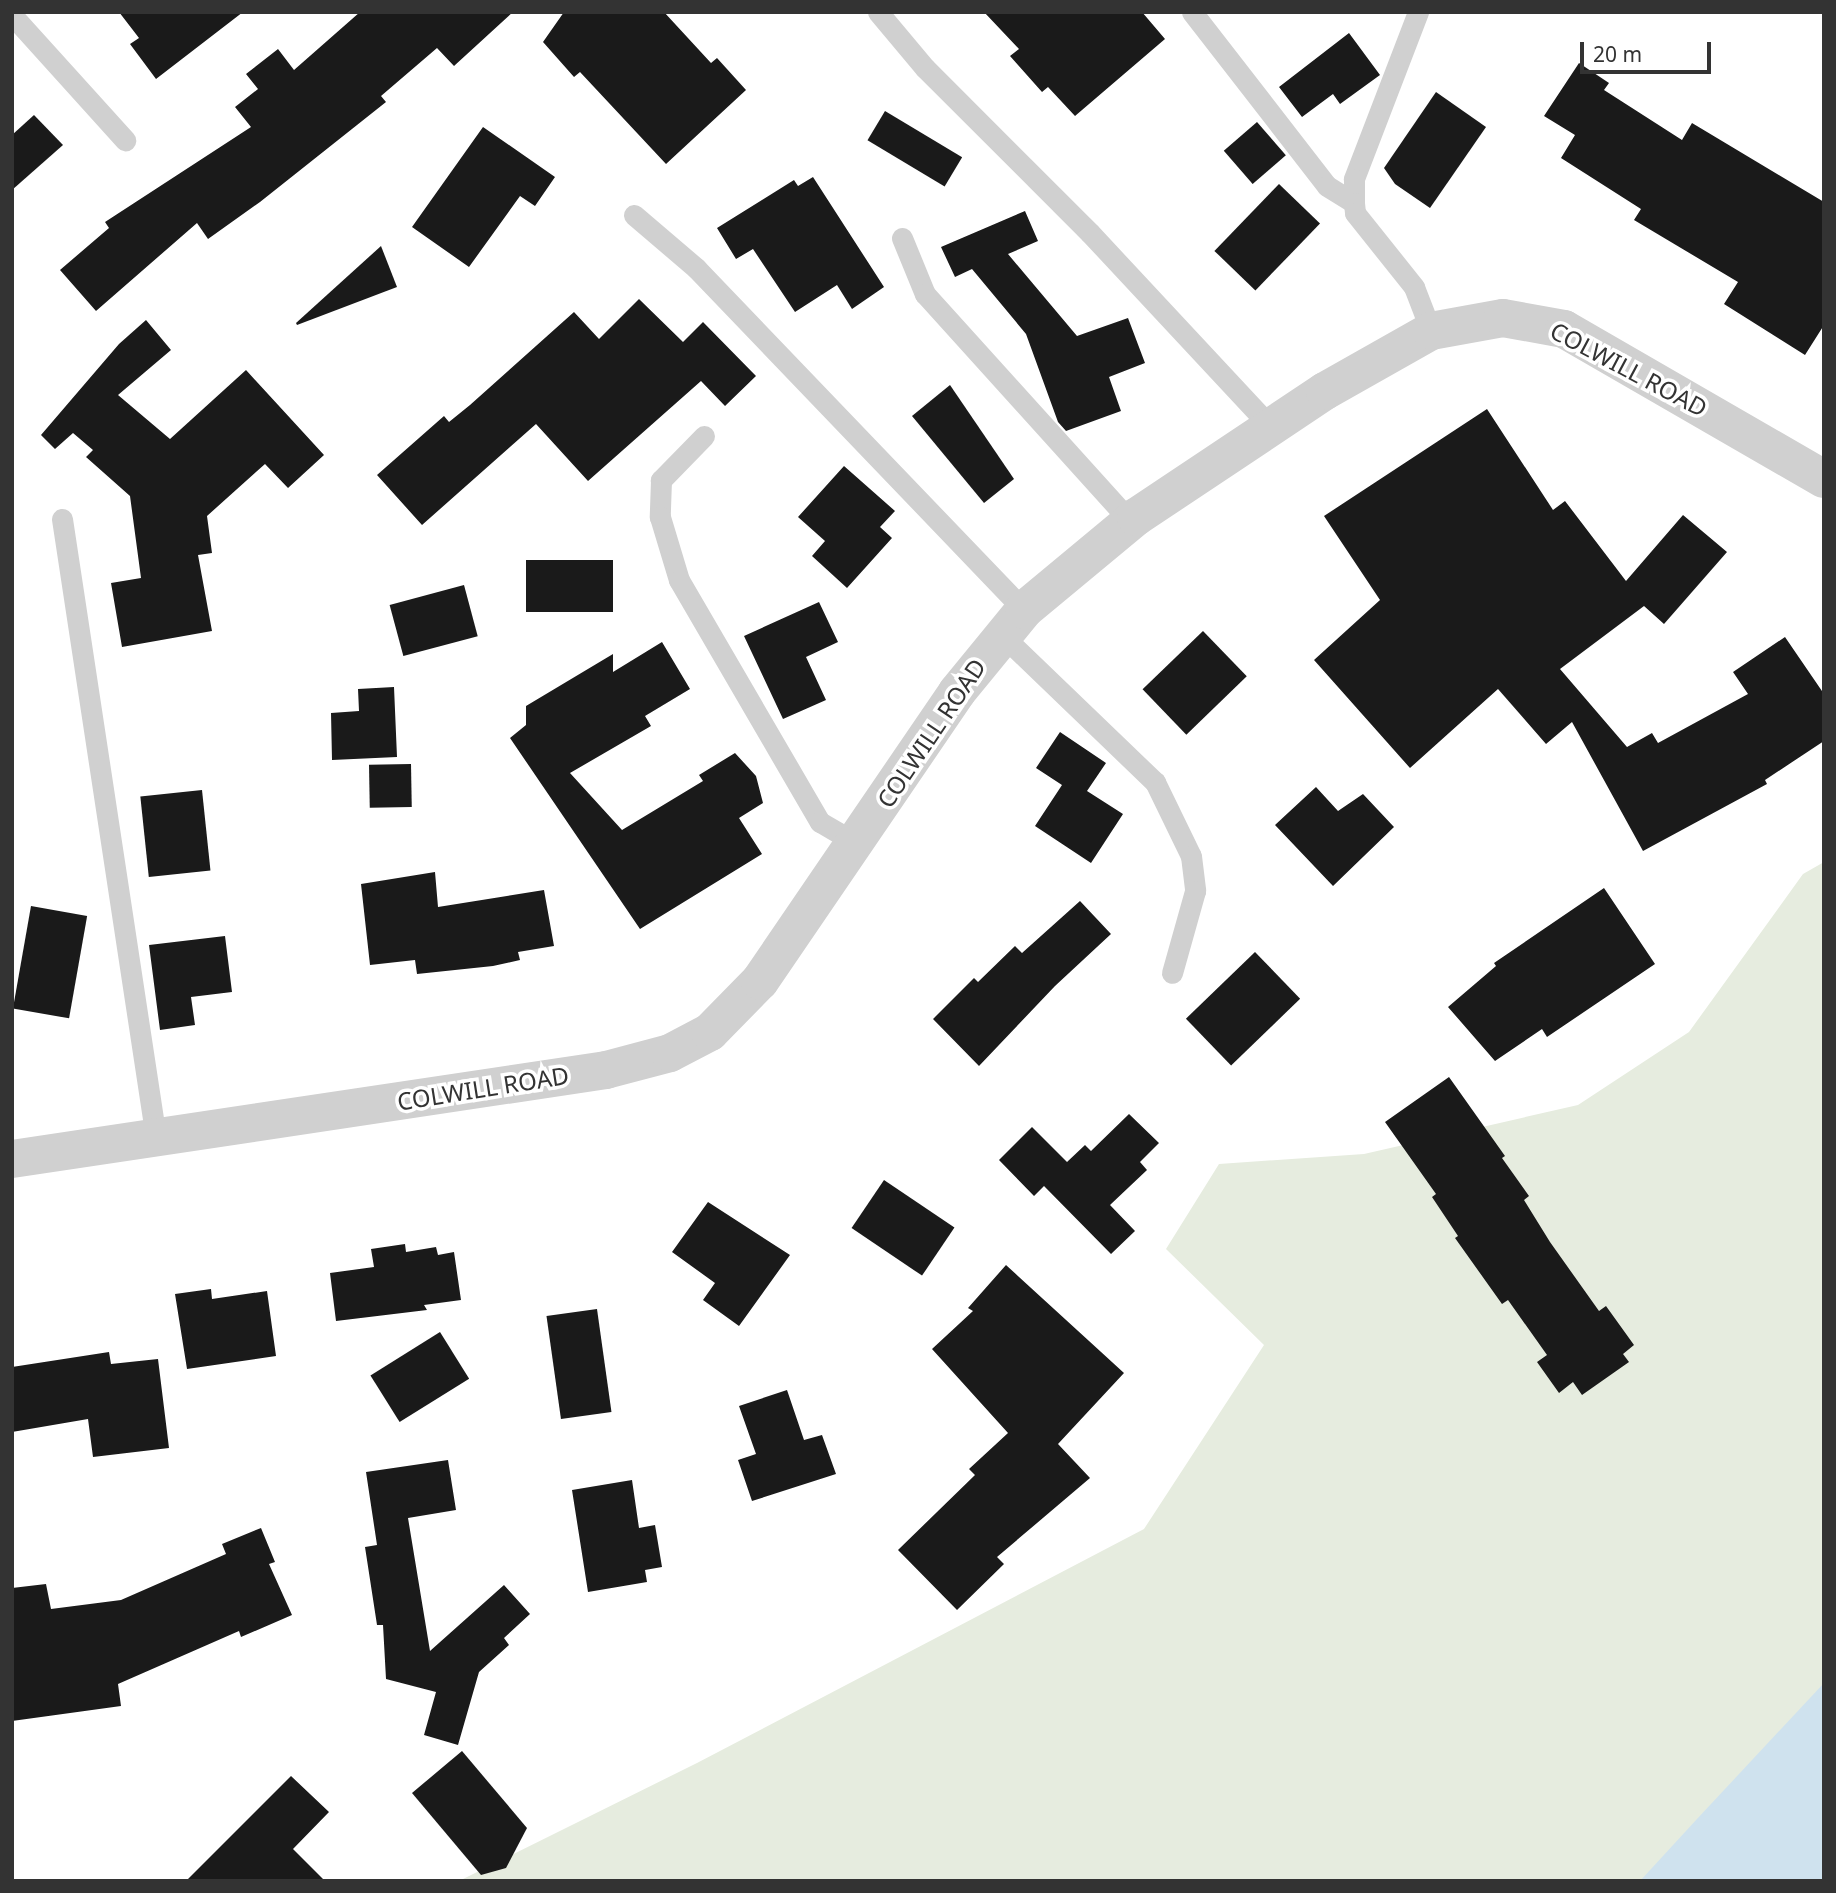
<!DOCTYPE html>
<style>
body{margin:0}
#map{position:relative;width:1836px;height:1893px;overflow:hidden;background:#fff;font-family:"Noto Sans",sans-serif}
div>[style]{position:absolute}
.green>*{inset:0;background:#e6ecdf}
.water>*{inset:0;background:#cfe2ee}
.building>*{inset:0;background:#1a1a1a;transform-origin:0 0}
.service>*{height:21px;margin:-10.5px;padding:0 10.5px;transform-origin:10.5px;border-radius:10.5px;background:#d0d0d0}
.tertiary>*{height:38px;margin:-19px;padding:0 19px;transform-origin:19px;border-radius:19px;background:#d0d0d0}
span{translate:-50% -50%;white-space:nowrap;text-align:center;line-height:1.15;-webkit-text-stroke:7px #fff;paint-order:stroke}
.street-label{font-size:24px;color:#333}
.frame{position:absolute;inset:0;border:14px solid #333;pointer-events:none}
.scale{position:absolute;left:1580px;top:42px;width:131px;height:32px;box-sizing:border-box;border:4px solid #333;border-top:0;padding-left:9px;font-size:21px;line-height:24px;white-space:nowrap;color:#333;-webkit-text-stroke:5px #fff;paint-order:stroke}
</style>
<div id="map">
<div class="green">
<div style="clip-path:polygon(1824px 862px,1824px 1881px,459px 1881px,697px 1763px,1144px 1529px,1264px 1345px,1166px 1249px,1219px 1164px,1364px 1154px,1578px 1105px,1689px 1032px,1803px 874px)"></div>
</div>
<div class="water">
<div style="clip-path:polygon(1824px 1683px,1824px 1881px,1640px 1881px,1697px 1819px)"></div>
</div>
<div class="building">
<div style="clip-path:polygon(119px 12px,243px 12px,156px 79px,130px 44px,139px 38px)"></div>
<div style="clip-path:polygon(360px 12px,513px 12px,454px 66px,437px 48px,381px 96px,386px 102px,260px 202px,208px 239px,197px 223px,96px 311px,60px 270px,109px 228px,105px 222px,251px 127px,235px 107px,258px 89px,246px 74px,278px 49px,294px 70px)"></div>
<div style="clip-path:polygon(564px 12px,664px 12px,711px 63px,717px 58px,746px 90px,666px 164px,580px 72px,574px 77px,543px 42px)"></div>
<div style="clip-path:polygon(984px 12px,1142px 12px,1165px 39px,1075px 116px,1048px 87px,1042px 92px,1010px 56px,1019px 49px)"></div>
<div style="clip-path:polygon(1349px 33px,1380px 75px,1340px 104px,1333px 94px,1302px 117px,1279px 87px)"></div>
<div style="clip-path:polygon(1579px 63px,1609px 83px,1604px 90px,1682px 140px,1692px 123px,1824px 202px,1824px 325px,1805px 355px,1724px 304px,1738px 282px,1634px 220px,1641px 209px,1561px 158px,1575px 135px,1544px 116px)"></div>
<div style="clip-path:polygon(1436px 92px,1486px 127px,1430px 208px,1395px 184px,1384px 168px)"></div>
<div style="left:885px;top:111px;width:90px;height:34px;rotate:31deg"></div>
<div style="clip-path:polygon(34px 115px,63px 145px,12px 190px,12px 135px)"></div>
<div style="left:1257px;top:122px;width:44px;height:44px;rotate:49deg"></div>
<div style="clip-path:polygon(483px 127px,555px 177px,535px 206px,520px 196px,469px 267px,412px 227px)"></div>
<div style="clip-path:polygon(813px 177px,884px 287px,852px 309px,837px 285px,795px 312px,753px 249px,736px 259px,717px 228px,794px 180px,798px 186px)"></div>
<div style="left:1279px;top:184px;width:57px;height:93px;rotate:44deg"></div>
<div style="clip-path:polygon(1025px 211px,1038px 241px,1008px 254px,1077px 336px,1128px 318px,1145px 363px,1109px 377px,1121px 411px,1066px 431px,1058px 422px,1026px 334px,972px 269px,955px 277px,941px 247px)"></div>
<div style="clip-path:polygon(381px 246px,397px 287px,297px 325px,296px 323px)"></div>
<div style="clip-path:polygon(639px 299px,683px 342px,703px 322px,756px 376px,725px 406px,701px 381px,588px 481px,536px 424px,422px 525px,377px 475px,444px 416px,449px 422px,470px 405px,574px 312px,599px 339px)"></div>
<div style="clip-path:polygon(146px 320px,171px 350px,118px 395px,170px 439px,246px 370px,324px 455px,288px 488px,265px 464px,207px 516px,212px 553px,198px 555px,212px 631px,122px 647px,111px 583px,141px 578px,130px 496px,86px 457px,93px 450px,73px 433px,55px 449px,41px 435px,119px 344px)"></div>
<div style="clip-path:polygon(950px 385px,1014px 479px,984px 503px,912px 416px)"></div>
<div style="clip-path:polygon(1487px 409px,1553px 510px,1565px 501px,1626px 581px,1683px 515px,1727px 552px,1664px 624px,1644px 606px,1560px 669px,1627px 747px,1652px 733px,1658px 743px,1748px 694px,1733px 672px,1785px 637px,1824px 694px,1824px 741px,1765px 780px,1767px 784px,1643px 851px,1572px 722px,1546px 744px,1498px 689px,1410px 768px,1314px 660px,1380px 600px,1324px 516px)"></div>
<div style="clip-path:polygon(844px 466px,895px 511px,880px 527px,892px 538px,847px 588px,812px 556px,825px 541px,798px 517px)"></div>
<div style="left:526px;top:560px;width:87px;height:52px"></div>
<div style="left:464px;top:585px;width:53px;height:77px;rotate:75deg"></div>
<div style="clip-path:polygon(819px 602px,838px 642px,806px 657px,826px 700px,783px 719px,744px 636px)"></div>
<div style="left:1203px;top:631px;width:63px;height:84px;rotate:46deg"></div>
<div style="clip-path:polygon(662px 642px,690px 689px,645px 716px,651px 726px,570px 773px,622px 830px,703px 781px,699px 775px,735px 753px,756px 776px,763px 803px,739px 818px,762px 854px,640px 929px,510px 738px,526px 725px,526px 706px,613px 654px,613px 672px)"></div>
<div style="clip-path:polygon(394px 687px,397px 757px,332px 760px,331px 713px,359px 711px,358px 689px)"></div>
<div style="clip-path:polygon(1060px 732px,1106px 763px,1087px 791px,1123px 814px,1091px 863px,1035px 826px,1062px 785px,1036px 768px)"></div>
<div style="left:411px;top:764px;width:43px;height:42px;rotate:89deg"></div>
<div style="clip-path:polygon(1316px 787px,1338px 811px,1363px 794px,1394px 827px,1333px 886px,1275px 825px)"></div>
<div style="left:202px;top:790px;width:81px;height:62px;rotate:84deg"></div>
<div style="clip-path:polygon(435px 872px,438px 907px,544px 890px,554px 946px,518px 952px,520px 960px,493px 966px,417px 974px,415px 960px,370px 965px,361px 884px)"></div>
<div style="clip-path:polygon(1604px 888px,1655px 964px,1547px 1037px,1542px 1029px,1495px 1061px,1448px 1007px,1496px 966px,1494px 963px)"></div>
<div style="clip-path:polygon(1080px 901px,1111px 934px,1055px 986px,979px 1066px,933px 1019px,974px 978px,978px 982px,1015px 946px,1022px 953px)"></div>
<div style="left:31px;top:906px;width:57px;height:104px;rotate:10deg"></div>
<div style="clip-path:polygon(225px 936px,232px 992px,191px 997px,195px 1025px,160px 1030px,149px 945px)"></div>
<div style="left:1255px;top:952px;width:65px;height:96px;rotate:46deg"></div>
<div style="clip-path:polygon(1449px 1077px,1505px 1156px,1502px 1158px,1529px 1196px,1524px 1200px,1550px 1242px,1599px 1311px,1606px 1306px,1634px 1345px,1623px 1354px,1629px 1362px,1582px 1395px,1573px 1382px,1559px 1393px,1537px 1362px,1547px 1355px,1508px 1300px,1502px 1304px,1455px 1238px,1458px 1236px,1432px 1197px,1436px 1194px,1385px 1122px)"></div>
<div style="clip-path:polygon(1129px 1114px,1159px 1143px,1140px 1162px,1147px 1170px,1110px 1205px,1135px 1231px,1111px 1254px,1044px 1186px,1034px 1196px,999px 1160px,1032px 1127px,1067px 1162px,1085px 1145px,1091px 1151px)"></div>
<div style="left:884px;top:1180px;width:85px;height:58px;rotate:34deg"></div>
<div style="clip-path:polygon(708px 1202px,790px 1255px,739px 1326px,703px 1300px,715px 1283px,672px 1252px)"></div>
<div style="clip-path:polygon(405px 1244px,406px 1252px,436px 1247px,438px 1255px,454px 1252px,461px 1300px,424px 1305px,427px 1310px,336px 1321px,330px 1273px,374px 1267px,371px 1249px)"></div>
<div style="clip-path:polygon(1006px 1265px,1124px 1373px,1058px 1444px,1090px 1478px,997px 1557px,1004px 1564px,957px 1610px,898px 1550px,975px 1475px,969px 1469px,1008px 1433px,932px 1349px,973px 1311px,968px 1308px)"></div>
<div style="clip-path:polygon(211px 1289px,212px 1299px,267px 1291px,276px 1356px,187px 1369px,175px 1294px)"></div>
<div style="left:597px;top:1309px;width:104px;height:51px;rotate:82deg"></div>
<div style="left:440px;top:1332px;width:55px;height:82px;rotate:58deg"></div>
<div style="clip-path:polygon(109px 1352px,111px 1364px,158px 1359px,169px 1448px,93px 1457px,88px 1419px,12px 1432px,12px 1367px)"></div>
<div style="clip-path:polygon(787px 1390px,804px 1440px,822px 1435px,836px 1474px,752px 1501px,738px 1460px,756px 1454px,739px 1406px)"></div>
<div style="clip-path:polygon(448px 1460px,456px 1510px,408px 1518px,430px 1651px,504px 1585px,530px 1614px,504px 1638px,509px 1645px,479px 1672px,458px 1745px,424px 1735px,436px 1692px,386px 1679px,383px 1625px,377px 1625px,365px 1547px,377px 1545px,366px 1472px)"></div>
<div style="clip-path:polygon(632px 1480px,639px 1528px,655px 1525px,662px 1567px,645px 1570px,647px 1582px,588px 1592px,572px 1490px)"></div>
<div style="clip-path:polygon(261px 1528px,275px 1562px,269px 1564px,292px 1615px,241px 1637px,239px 1631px,118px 1684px,121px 1706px,12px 1721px,12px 1588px,46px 1584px,51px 1609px,121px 1600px,226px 1554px,222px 1544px)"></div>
<div style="clip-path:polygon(462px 1751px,527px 1828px,506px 1868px,481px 1875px,412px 1793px)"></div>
<div style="clip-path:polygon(291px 1776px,329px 1812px,293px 1849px,325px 1881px,186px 1881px)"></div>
</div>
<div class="service">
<div style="left:878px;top:12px;width:73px;rotate:50deg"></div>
<div style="left:925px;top:68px;width:233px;rotate:45deg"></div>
<div style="left:1090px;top:233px;width:265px;rotate:47deg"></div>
<div style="left:1192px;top:12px;width:220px;rotate:52.2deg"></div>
<div style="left:1327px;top:186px;width:32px;rotate:32deg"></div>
<div style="left:1418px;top:12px;width:179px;rotate:111deg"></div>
<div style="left:1354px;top:179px;width:24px;rotate:90deg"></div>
<div style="left:1354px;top:203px;width:10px;rotate:84deg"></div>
<div style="left:1355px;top:213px;width:95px;rotate:51.4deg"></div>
<div style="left:1414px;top:287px;width:47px;rotate:68.9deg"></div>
<div style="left:12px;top:15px;width:169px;rotate:47.9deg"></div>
<div style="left:634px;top:215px;width:82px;rotate:40.5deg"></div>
<div style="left:696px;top:268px;width:474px;rotate:46.2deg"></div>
<div style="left:902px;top:238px;width:61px;rotate:67.7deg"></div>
<div style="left:925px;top:294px;width:307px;rotate:47.9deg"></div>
<div style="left:704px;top:436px;width:62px;rotate:134.3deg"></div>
<div style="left:661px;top:480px;width:37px;rotate:92deg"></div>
<div style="left:660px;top:517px;width:66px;rotate:73.2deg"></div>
<div style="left:679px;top:580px;width:280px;rotate:59.8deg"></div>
<div style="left:820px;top:822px;width:42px;rotate:30.3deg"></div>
<div style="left:62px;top:519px;width:626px;rotate:81.37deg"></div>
<div style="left:1001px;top:634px;width:214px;rotate:43.9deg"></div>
<div style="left:1155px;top:782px;width:82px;rotate:64.1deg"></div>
<div style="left:1191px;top:856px;width:35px;rotate:83deg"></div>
<div style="left:1195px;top:891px;width:85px;rotate:105.7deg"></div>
</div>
<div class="tertiary">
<div style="left:12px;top:1159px;width:601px;rotate:-8.52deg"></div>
<div style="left:606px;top:1070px;width:66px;rotate:-14.9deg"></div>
<div style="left:670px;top:1053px;width:45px;rotate:-27.7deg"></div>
<div style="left:710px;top:1032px;width:71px;rotate:-45.6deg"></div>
<div style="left:760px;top:981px;width:350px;rotate:-55.7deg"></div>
<div style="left:957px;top:692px;width:106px;rotate:-50.7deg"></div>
<div style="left:1024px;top:610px;width:146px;rotate:-39.7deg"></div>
<div style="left:1136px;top:517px;width:227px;rotate:-33.7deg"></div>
<div style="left:1325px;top:391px;width:122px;rotate:-29.5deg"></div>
<div style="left:1431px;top:331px;width:73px;rotate:-10.2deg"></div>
<div style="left:1503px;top:318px;width:62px;rotate:10.2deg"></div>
<div style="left:1564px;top:329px;width:300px;rotate:30deg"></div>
</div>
<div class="street-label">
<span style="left:1629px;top:369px;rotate:28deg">COLWILL ROAD</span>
<span style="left:931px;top:733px;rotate:-56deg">COLWILL ROAD</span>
<span style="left:483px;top:1088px;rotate:-9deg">COLWILL ROAD</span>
</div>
<div class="frame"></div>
<div class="scale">20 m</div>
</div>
